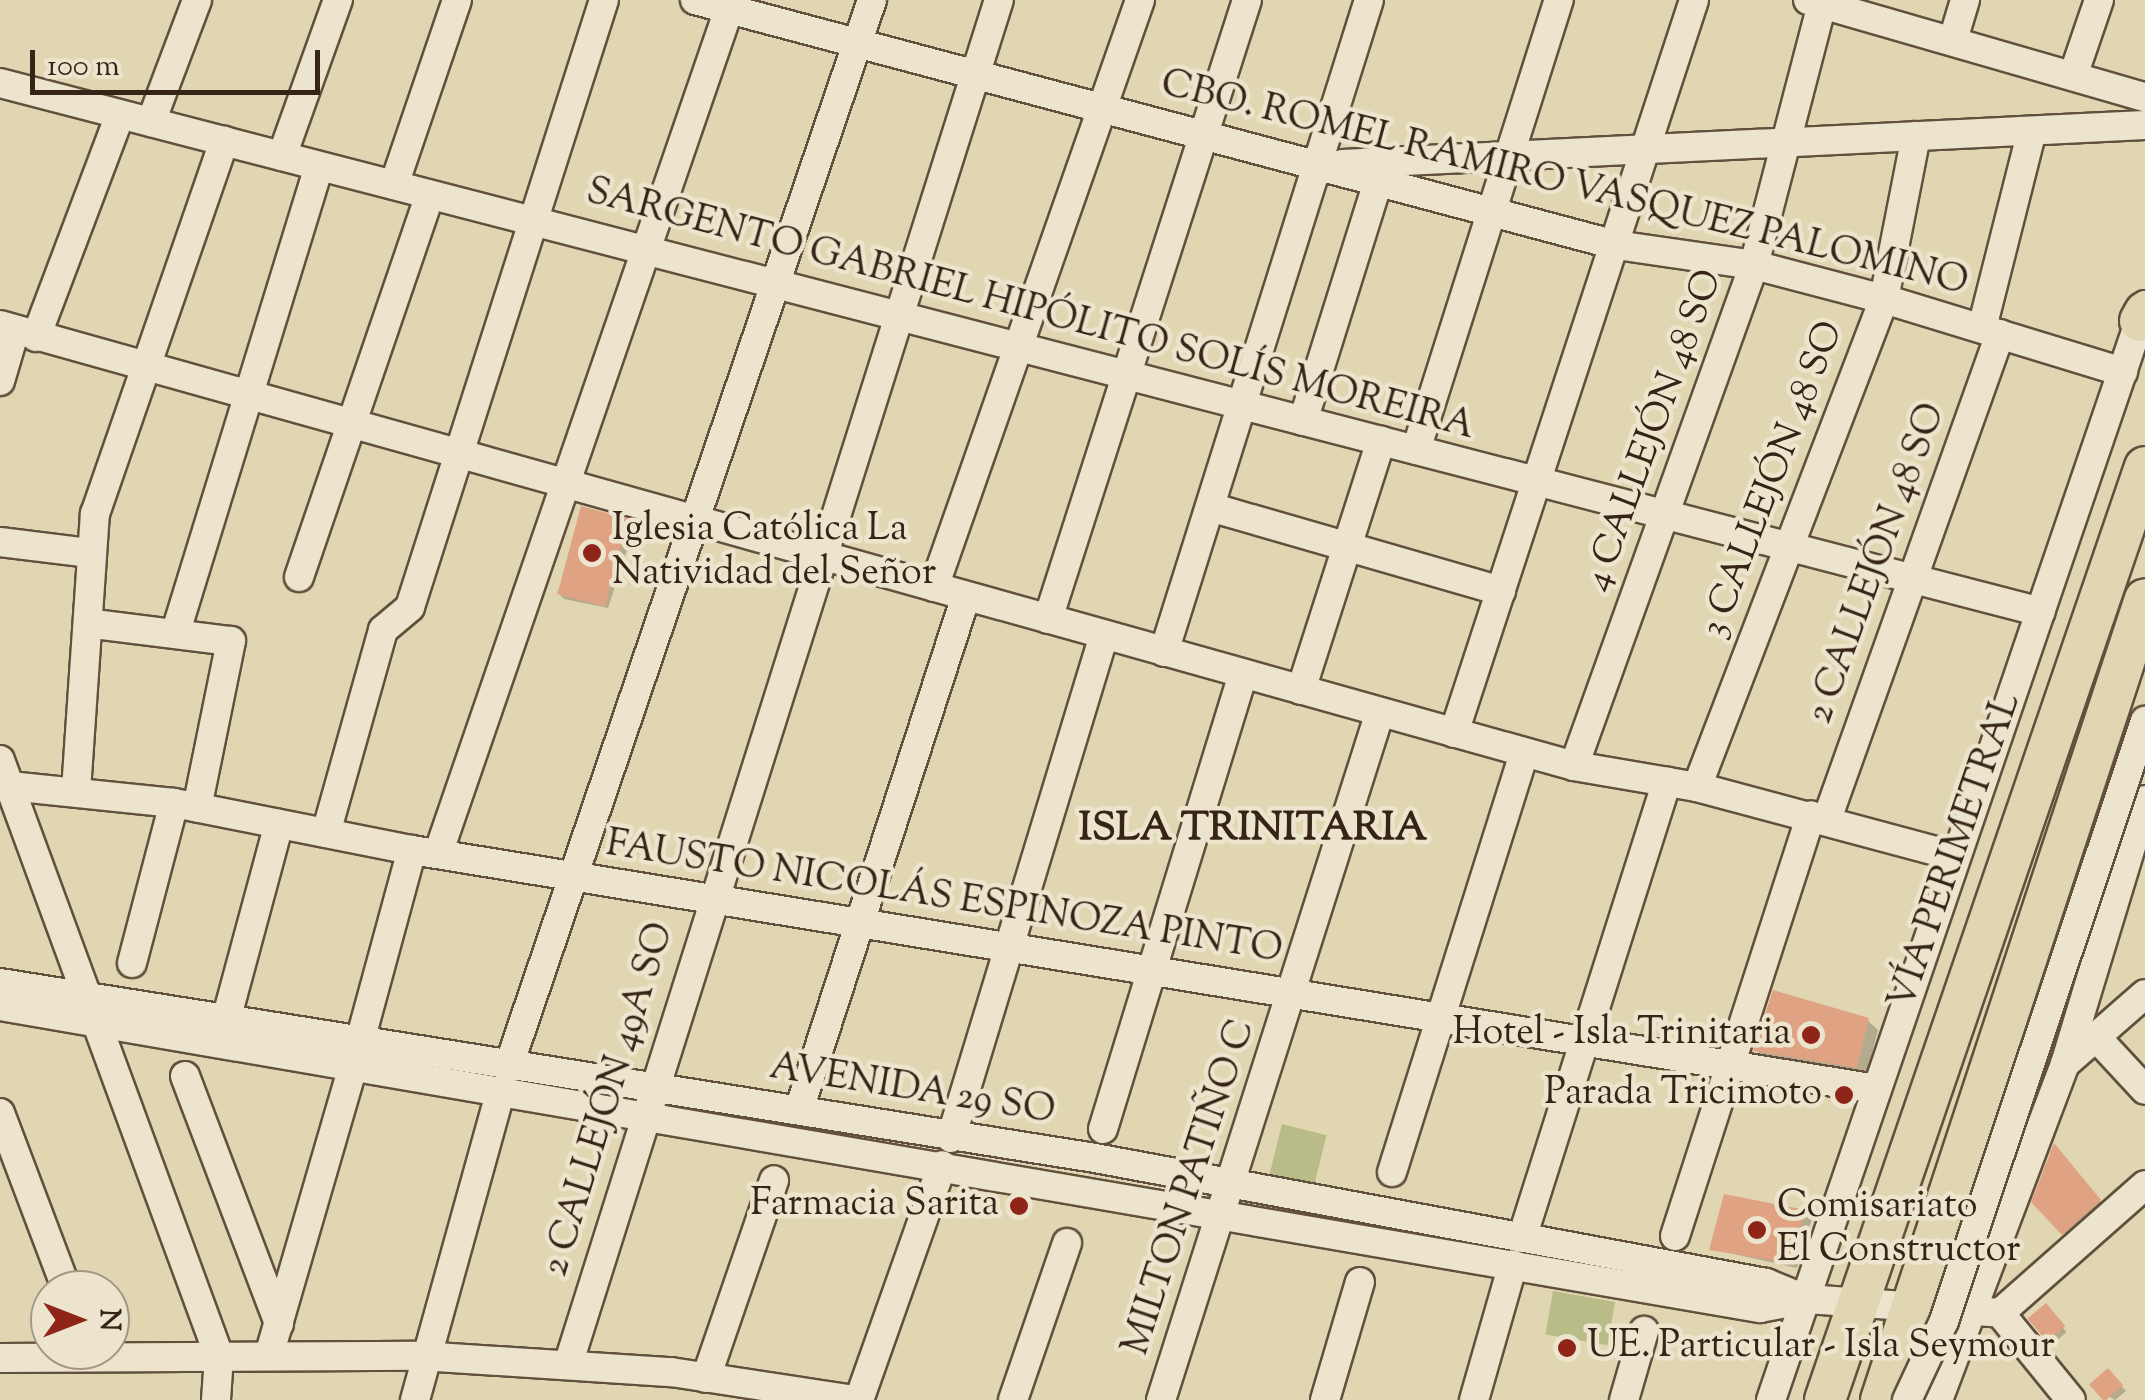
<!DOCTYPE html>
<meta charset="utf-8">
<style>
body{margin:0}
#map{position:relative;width:2145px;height:1400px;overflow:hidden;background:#e1d6b2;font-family:"Sorts Mill Goudy",serif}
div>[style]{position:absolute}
.green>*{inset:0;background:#b9bc88;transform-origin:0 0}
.shadow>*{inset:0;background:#0003;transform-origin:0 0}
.building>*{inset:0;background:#dfa283;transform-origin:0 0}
.roads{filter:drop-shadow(2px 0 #61503d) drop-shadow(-2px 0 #61503d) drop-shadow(0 2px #61503d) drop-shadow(0 -2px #61503d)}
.minor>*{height:28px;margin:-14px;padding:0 14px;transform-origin:14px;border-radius:14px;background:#ece4cd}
.highway>*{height:40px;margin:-20px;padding:0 20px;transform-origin:20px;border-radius:20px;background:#e1d6b2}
.bridges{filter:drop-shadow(2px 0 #61503d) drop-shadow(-2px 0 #61503d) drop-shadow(0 2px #61503d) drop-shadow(0 -2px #61503d)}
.minor-bridge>*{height:28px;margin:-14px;padding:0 14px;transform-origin:14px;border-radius:14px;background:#ece4cd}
.dots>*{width:28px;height:28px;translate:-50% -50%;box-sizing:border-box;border:5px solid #ece4cd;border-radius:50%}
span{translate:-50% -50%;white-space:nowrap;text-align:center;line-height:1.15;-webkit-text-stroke:9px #ece4cd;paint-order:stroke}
.street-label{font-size:38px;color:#362416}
.poi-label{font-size:38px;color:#362416}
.left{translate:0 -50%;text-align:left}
.right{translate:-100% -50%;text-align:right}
.neighbourhood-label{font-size:40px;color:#362416;font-weight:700}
.north{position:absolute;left:30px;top:1270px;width:100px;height:100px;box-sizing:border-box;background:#ece4cd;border:2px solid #a39784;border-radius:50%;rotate:90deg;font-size:28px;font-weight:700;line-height:40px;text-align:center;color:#362416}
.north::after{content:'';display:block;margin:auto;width:35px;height:45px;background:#8f2418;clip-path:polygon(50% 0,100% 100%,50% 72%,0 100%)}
.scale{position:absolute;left:30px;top:50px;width:290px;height:45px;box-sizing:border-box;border:5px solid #362416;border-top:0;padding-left:12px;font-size:30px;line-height:35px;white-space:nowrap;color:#362416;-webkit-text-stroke:8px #ece4cd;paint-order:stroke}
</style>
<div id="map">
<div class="green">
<div style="left:1282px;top:1124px;width:46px;height:53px;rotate:14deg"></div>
<div style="left:1553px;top:1291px;width:63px;height:44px;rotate:10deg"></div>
</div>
<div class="shadow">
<div style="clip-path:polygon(627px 521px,634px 528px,608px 608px,564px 599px,557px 592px)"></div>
<div style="clip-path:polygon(1868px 1021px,1878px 1030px,1866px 1076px,1766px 1060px,1756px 1050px)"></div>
<div style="clip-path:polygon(2061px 1153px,2106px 1208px,2071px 1240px,2034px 1202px)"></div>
<div style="clip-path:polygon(1805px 1212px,1812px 1219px,1797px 1268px,1711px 1249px)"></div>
<div style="left:2045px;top:1307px;width:33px;height:18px;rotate:49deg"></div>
<div style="clip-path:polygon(2108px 1371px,2126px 1391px,2115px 1400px,2092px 1385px)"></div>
</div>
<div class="building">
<div style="left:581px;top:506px;width:49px;height:91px;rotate:15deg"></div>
<div style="clip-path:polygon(1773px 990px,1869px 1018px,1857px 1068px,1753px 1051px)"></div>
<div style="clip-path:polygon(2054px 1143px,2101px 1200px,2062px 1235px,2031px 1202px)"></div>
<div style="clip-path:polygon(1724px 1194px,1806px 1210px,1790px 1263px,1709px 1250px)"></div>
<div style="left:2046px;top:1303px;width:30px;height:24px;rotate:50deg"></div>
<div style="left:2108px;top:1368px;width:23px;height:25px;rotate:49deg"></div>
</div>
<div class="roads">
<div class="minor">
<div style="left:695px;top:0;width:953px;rotate:14.9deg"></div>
<div style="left:1616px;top:245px;width:139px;rotate:8.2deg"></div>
<div style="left:1754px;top:265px;width:134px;rotate:14.7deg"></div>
<div style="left:1884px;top:299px;width:250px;rotate:17deg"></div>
<div style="left:1808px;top:0;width:351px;rotate:16.1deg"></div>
<div style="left:1953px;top:40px;width:42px;rotate:-73.3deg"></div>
<div style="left:2073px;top:76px;width:80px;rotate:-71.1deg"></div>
<div style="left:0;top:83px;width:2108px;rotate:14.53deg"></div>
<div style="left:151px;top:122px;width:130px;rotate:-69.3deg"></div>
<div style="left:282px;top:156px;width:166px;rotate:-70.3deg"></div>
<div style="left:1342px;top:164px;width:804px;rotate:-2.78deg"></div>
<div style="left:394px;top:185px;width:195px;rotate:-71.2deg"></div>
<div style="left:0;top:325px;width:1635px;rotate:15.65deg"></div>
<div style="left:1574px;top:766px;width:125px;rotate:9.7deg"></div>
<div style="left:1697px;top:787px;width:266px;rotate:15deg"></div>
<div style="left:1982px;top:328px;width:203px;rotate:-75.8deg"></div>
<div style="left:36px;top:337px;width:237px;rotate:-69.3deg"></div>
<div style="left:0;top:381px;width:53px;rotate:-73.6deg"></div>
<div style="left:1303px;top:421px;width:251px;rotate:-72.6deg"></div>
<div style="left:1416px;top:450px;width:472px;rotate:-72.4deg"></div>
<div style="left:1210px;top:507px;width:303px;rotate:16.1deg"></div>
<div style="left:0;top:542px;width:91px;rotate:7deg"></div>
<div style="left:299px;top:577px;width:404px;rotate:-71.1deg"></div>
<div style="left:934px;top:587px;width:622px;rotate:-70.66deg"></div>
<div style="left:1048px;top:619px;width:650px;rotate:-72.18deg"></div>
<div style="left:94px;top:624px;width:138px;rotate:7.1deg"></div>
<div style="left:231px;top:641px;width:170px;rotate:101.5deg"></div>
<div style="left:177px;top:628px;width:483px;rotate:-72.9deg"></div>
<div style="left:1164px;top:652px;width:683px;rotate:-72.55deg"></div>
<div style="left:1301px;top:690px;width:262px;rotate:-72.2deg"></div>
<div style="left:1454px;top:733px;width:771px;rotate:-71.87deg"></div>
<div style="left:0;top:760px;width:635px;rotate:69.82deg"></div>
<div style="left:219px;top:1356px;width:44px;rotate:93.9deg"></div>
<div style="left:1574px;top:766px;width:532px;rotate:-70.24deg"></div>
<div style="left:1754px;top:265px;width:274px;rotate:-75.4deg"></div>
<div style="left:0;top:785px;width:175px;rotate:5.9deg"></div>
<div style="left:174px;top:803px;width:243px;rotate:11.2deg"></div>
<div style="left:412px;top:850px;width:1484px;rotate:9.27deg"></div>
<div style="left:1697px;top:787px;width:523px;rotate:-69.03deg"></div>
<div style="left:1884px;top:299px;width:166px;rotate:-78.9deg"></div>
<div style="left:76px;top:791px;width:278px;rotate:-86.1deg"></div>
<div style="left:95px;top:514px;width:395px;rotate:-70.9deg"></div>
<div style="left:1827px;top:819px;width:515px;rotate:-70.37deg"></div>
<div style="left:326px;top:833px;width:211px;rotate:-74.3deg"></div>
<div style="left:383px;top:630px;width:35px;rotate:-40deg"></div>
<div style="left:410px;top:607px;width:637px;rotate:-72.28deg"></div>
<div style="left:438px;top:854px;width:903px;rotate:-71deg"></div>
<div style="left:132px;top:963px;width:165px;rotate:-75.3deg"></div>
<div style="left:0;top:983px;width:1109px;rotate:9.08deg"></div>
<div style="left:1095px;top:1158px;width:683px;rotate:10.55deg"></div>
<div style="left:1766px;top:1283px;width:42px;rotate:22.3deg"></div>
<div style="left:0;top:1006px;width:1786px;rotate:9.74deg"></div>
<div style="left:1760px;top:1308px;width:48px;rotate:-10.8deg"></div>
<div style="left:1807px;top:1299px;width:194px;rotate:4.1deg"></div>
<div style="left:2000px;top:1313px;width:112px;rotate:50.8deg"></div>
<div style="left:226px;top:1020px;width:203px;rotate:-74.9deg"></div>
<div style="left:2096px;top:1037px;width:72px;rotate:47.2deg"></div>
<div style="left:360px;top:1041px;width:198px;rotate:-74.8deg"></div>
<div style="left:2065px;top:1064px;width:106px;rotate:-41.2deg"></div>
<div style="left:508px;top:1068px;width:1128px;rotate:-71.18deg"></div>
<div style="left:185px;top:1076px;width:265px;rotate:69.2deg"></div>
<div style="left:799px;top:1110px;width:540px;rotate:-72deg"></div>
<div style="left:0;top:1113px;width:189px;rotate:69.3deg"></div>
<div style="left:1103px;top:1129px;width:476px;rotate:-72.9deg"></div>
<div style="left:951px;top:1138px;width:526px;rotate:-73.08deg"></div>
<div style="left:1392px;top:1172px;width:439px;rotate:-72.5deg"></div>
<div style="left:1675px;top:1236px;width:442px;rotate:-72.1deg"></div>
<div style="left:1522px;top:1238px;width:479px;rotate:-72.4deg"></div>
<div style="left:2000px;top:1313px;width:193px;rotate:-41.4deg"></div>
<div style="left:270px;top:1352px;width:298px;rotate:-73.8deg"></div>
<div style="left:0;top:1358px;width:421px;rotate:-0.3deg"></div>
<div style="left:421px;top:1356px;width:251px;rotate:3.7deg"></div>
<div style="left:671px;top:1372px;width:186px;rotate:8.7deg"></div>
<div style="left:568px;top:1365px;width:1431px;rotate:-72.48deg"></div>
<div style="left:706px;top:1378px;width:209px;rotate:-71deg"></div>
<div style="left:415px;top:1400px;width:322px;rotate:-74.5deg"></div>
<div style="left:859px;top:1400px;width:249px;rotate:-70.5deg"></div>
<div style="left:1013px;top:1400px;width:166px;rotate:-71deg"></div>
<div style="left:1161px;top:1400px;width:722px;rotate:-72.34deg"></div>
<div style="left:1325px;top:1400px;width:123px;rotate:-73.5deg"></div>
<div style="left:1474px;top:1400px;width:141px;rotate:-74deg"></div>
<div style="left:1624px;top:1400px;width:72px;rotate:-73.8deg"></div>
<div style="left:1771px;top:1400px;width:1157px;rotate:-71.14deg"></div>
<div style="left:1938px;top:1400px;width:359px;rotate:-69.3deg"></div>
<div style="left:2065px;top:1064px;width:276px;rotate:-73.1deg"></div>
</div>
<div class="highway">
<div style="left:2140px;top:321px;width:10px;rotate:-61deg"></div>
<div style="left:1825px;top:1400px;width:986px;rotate:-71.07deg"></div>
<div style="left:1881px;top:1400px;width:843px;rotate:-71.76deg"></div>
</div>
</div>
<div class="bridges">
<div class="minor-bridge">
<div style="left:1907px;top:1400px;width:87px;rotate:-64.9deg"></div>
<div style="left:1944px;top:1321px;width:633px;rotate:-71.48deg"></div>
</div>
</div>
<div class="dots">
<div style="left:592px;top:553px;background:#8f2418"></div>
<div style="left:1811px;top:1035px;background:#8f2418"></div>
<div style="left:1844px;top:1095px;background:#8f2418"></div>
<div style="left:1019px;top:1206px;background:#8f2418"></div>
<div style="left:1757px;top:1230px;background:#8f2418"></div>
<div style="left:1567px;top:1348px;background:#8f2418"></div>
</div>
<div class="street-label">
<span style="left:1564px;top:185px;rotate:14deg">CBO. ROMEL RAMIRO VASQUEZ PALOMINO</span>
<span style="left:1030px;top:311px;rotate:15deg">SARGENTO GABRIEL HIPÓLITO SOLÍS MOREIRA</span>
<span style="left:1655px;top:431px;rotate:-70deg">4 CALLEJÓN 48 SO</span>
<span style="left:1774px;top:480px;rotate:-69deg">3 CALLEJÓN 48 SO</span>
<span style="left:1878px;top:564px;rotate:-70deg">2 CALLEJÓN 48 SO</span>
<span style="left:1957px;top:852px;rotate:-71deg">VÍA PERIMETRAL</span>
<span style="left:944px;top:899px;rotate:9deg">FAUSTO NICOLÁS ESPINOZA PINTO</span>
<span style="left:912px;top:1091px;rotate:9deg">AVENIDA 29 SO</span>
<span style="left:610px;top:1100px;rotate:-73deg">2 CALLEJÓN 49A SO</span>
<span style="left:1191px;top:1188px;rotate:-72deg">MILTON PATIÑO C</span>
</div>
<div class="poi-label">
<span class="left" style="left:612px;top:553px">Iglesia Católica La<br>Natividad del Señor</span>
<span class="right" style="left:1791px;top:1035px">Hotel - Isla Trinitaria</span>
<span class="right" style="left:1822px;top:1095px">Parada Tricimoto</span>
<span class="right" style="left:999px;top:1206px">Farmacia Sarita</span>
<span class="left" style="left:1777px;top:1230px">Comisariato<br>El Constructor</span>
<span class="left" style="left:1587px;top:1348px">UE. Particular - Isla Seymour</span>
</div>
<div class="neighbourhood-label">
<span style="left:1253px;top:830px">ISLA TRINITARIA</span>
</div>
<div class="north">N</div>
<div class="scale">100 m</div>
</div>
